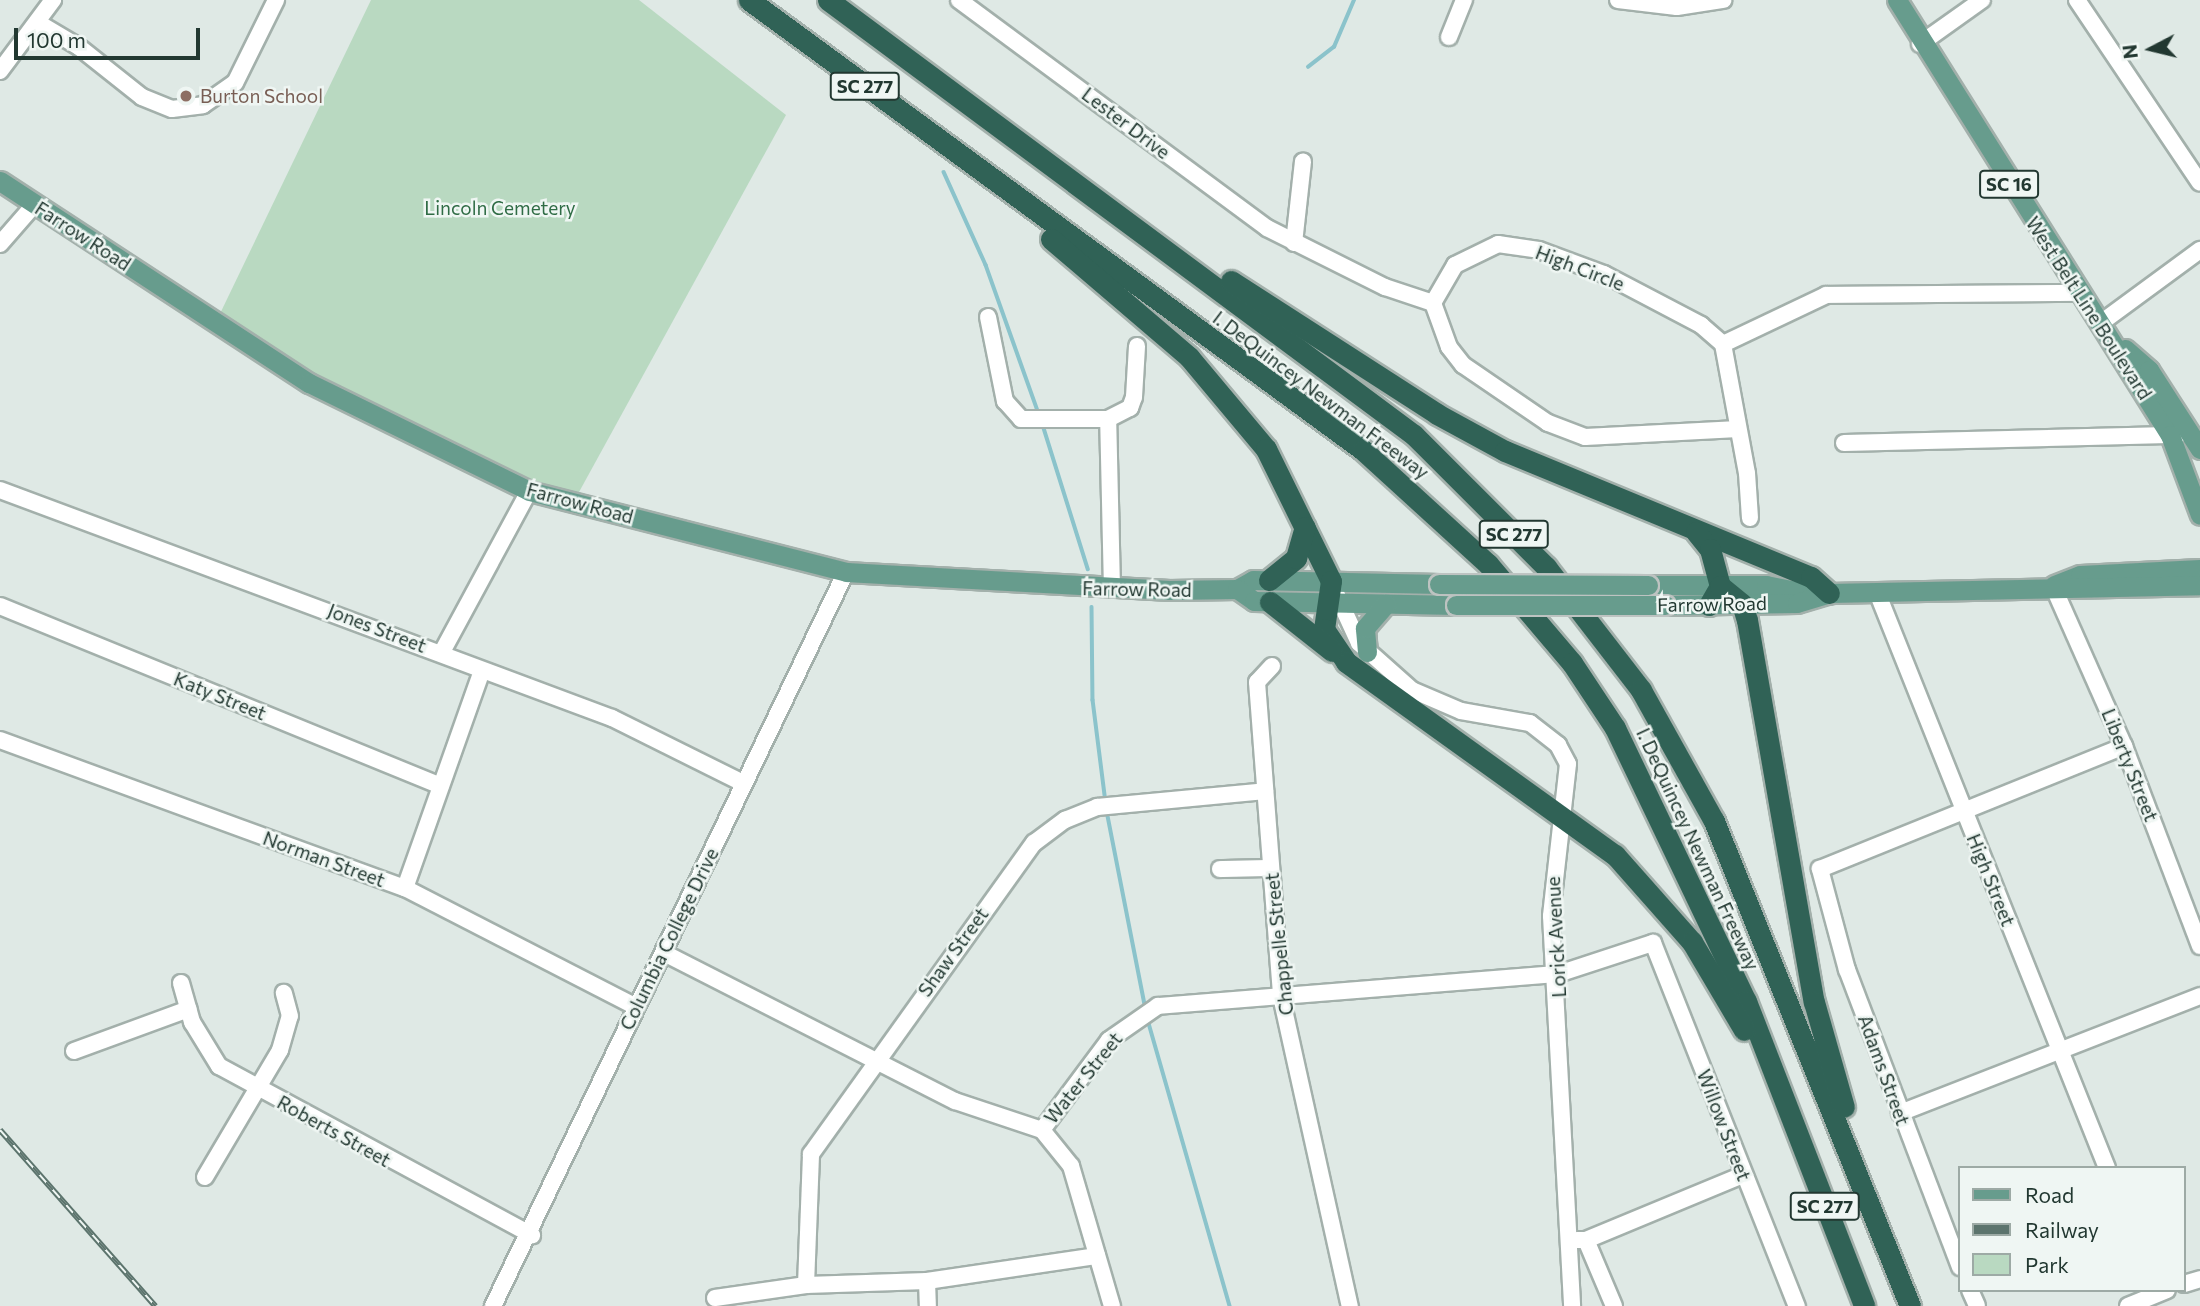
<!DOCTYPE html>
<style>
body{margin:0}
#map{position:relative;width:2200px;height:1306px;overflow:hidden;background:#dfe9e5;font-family:Commissioner,sans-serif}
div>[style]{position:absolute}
.green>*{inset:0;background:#b9d9c1}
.stream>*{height:3.5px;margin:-1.75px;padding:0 1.75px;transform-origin:1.75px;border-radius:1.75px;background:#8bc3cb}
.roads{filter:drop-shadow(2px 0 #a3b0ab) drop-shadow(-2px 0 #a3b0ab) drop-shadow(0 2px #a3b0ab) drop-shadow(0 -2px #a3b0ab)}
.minor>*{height:16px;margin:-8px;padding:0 8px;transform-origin:8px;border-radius:8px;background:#fff}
.major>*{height:19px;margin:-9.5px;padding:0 9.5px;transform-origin:9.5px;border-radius:9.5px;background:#679c8d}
.highway>*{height:21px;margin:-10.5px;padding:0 10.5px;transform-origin:10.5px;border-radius:10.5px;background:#306256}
.rail>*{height:6px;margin-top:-3px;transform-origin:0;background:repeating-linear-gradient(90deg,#eff6f3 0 10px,#5c746d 0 20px);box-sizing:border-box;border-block:2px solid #5c746d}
.bridges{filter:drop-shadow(2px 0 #bdc3c1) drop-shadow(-2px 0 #bdc3c1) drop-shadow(0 2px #bdc3c1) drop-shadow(0 -2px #bdc3c1)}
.major-bridge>*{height:19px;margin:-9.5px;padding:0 9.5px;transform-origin:9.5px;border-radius:9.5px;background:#679c8d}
.dots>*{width:19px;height:19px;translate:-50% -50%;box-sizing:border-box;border:4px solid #eff6f3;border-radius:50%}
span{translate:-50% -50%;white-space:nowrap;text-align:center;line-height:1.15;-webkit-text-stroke:5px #eff6f3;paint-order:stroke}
.shield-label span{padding:2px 5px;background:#eff6f3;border:2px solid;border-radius:5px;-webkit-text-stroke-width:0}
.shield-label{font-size:18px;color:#223831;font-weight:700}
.education-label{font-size:19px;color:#785e54}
.left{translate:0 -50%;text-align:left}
.street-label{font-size:19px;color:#223831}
.park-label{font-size:19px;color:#2f6c45}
.legend{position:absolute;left:1958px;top:1166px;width:228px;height:126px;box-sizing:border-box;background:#eff6f3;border:2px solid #9daaa5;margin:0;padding:9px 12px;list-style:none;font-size:21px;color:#223831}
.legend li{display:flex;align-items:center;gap:14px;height:35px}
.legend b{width:35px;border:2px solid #9daaa5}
.north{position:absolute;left:2116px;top:14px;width:70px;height:70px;-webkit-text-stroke:5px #eff6f3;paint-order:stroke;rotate:263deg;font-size:19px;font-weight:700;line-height:28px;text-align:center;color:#223831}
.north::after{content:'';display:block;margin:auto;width:24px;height:32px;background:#223831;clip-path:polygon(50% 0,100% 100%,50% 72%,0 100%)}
.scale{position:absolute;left:14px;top:28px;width:186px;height:32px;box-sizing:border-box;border:4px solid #223831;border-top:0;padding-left:9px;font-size:21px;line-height:24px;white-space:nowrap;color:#223831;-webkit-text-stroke:5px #eff6f3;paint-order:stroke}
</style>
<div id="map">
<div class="green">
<div style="clip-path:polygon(371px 0,639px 0,786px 115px,573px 503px,529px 491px,216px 322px)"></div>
</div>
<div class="stream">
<div style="left:1308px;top:67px;width:33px;rotate:-38deg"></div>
<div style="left:1334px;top:47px;width:51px;rotate:-66.9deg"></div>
<div style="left:944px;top:172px;width:102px;rotate:65.7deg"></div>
<div style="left:986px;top:265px;width:158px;rotate:70.4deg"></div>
<div style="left:1043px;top:425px;width:151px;rotate:72.6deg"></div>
<div style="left:1092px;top:607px;width:93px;rotate:89.4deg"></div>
<div style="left:1093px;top:700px;width:104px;rotate:82.8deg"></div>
<div style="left:1107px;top:811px;width:202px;rotate:78.9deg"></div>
<div style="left:1148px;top:1020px;width:298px;rotate:74deg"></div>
</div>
<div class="roads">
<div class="minor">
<div style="left:959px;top:0;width:383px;rotate:36.5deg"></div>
<div style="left:1267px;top:228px;width:132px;rotate:26.6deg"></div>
<div style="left:1385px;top:287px;width:51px;rotate:18.4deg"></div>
<div style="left:1618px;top:0;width:59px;rotate:6.8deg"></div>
<div style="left:1677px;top:7px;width:47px;rotate:-8.7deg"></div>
<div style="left:2077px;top:0;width:220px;rotate:56.1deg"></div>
<div style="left:37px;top:22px;width:49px;rotate:30.8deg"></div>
<div style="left:79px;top:47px;width:80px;rotate:38.4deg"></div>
<div style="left:142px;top:97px;width:32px;rotate:22deg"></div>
<div style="left:172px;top:109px;width:31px;rotate:-7deg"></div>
<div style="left:203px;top:105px;width:39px;rotate:-35deg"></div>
<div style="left:235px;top:83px;width:93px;rotate:-63.7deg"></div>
<div style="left:1449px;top:37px;width:40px;rotate:-68deg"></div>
<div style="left:1920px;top:44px;width:76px;rotate:-35.4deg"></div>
<div style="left:0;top:71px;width:89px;rotate:-53.3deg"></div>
<div style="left:1294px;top:243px;width:82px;rotate:-83.7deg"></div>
<div style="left:0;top:244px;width:52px;rotate:-48.9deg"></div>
<div style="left:988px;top:317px;width:86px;rotate:78.6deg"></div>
<div style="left:1005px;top:401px;width:24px;rotate:48deg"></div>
<div style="left:1021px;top:419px;width:87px"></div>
<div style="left:2102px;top:322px;width:122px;rotate:-36.3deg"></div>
<div style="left:1723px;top:344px;width:114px;rotate:-25.4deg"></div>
<div style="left:1826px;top:295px;width:253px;rotate:-0.5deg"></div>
<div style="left:1738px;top:429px;width:153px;rotate:177deg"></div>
<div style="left:1585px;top:437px;width:40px;rotate:-159deg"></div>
<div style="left:1548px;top:423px;width:103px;rotate:-145.7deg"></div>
<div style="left:1463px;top:365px;width:23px;rotate:-128deg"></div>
<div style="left:1449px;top:347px;width:47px;rotate:-110deg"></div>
<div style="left:1433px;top:303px;width:44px;rotate:-59.9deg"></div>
<div style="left:1455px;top:265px;width:48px;rotate:-26deg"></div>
<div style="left:1498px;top:244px;width:41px;rotate:8.3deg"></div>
<div style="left:1539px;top:250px;width:69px;rotate:20.3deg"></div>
<div style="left:1604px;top:274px;width:110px;rotate:27.7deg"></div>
<div style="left:1701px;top:325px;width:29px;rotate:41deg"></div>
<div style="left:1723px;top:344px;width:131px;rotate:79.5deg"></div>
<div style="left:1747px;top:473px;width:45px;rotate:86.2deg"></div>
<div style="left:1844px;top:443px;width:335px;rotate:-1.4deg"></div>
<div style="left:0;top:490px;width:653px;rotate:20.43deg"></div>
<div style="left:612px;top:718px;width:146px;rotate:26.4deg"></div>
<div style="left:2053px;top:586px;width:175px;rotate:66.1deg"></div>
<div style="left:2124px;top:746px;width:214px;rotate:69.2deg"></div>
<div style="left:1112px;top:589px;width:170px;rotate:-91.3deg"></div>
<div style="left:1108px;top:419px;width:25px;rotate:-27deg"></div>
<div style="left:1130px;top:408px;width:12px;rotate:-70deg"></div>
<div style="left:1134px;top:397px;width:51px;rotate:-86.6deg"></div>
<div style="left:1877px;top:592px;width:620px;rotate:68.23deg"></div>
<div style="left:1336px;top:593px;width:55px;rotate:65.3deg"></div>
<div style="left:1359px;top:643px;width:71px;rotate:41.6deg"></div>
<div style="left:1412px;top:690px;width:53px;rotate:23.2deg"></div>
<div style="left:1461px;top:711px;width:70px;rotate:9.9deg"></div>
<div style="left:1530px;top:723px;width:36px;rotate:38deg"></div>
<div style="left:1558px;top:745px;width:21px;rotate:62deg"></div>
<div style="left:1568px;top:764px;width:153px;rotate:96.4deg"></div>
<div style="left:1551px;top:916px;width:391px;rotate:86.9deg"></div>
<div style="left:0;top:606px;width:476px;rotate:22.2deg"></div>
<div style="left:442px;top:652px;width:183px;rotate:-61.6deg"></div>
<div style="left:1272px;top:666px;width:22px;rotate:133deg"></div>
<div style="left:1257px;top:682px;width:315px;rotate:85.6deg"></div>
<div style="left:1281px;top:996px;width:318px;rotate:77.5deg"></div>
<div style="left:0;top:740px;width:431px;rotate:20.1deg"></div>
<div style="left:405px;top:888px;width:259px;rotate:27.2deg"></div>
<div style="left:1220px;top:869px;width:51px;rotate:-1.1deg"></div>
<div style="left:405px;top:888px;width:230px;rotate:-70.5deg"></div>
<div style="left:666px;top:954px;width:324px;rotate:27deg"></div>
<div style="left:955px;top:1101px;width:92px;rotate:18.4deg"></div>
<div style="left:181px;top:983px;width:41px;rotate:74.2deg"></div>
<div style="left:192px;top:1022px;width:52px;rotate:58.5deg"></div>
<div style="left:219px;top:1066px;width:356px;rotate:28.4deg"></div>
<div style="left:74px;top:1051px;width:122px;rotate:-20.1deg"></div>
<div style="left:1900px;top:1113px;width:322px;rotate:-21.3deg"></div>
<div style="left:1042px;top:1130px;width:112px;rotate:-53.3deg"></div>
<div style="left:1109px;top:1040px;width:60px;rotate:-34.8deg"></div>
<div style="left:1158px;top:1006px;width:401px;rotate:-4.6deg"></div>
<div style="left:1558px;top:974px;width:100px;rotate:-18.1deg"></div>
<div style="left:1653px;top:943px;width:391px;rotate:68.4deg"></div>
<div style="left:1042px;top:1130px;width:46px;rotate:51.1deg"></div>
<div style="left:1071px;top:1166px;width:146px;rotate:73.7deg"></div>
<div style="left:205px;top:1177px;width:147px;rotate:-59.4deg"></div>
<div style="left:280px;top:1050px;width:35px;rotate:-74deg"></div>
<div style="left:290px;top:1016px;width:24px;rotate:-105deg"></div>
<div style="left:1577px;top:1240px;width:9px"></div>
<div style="left:1586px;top:1240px;width:72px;rotate:67deg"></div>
<div style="left:1586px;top:1240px;width:170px;rotate:-22.5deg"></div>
<div style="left:1960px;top:1267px;width:318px;rotate:-110.8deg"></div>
<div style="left:1847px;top:970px;width:105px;rotate:-105deg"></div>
<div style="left:1820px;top:869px;width:328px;rotate:-22deg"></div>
<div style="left:927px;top:1281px;width:25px;rotate:88deg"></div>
<div style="left:2184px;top:1284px;width:17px;rotate:-17deg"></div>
<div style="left:806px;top:1285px;width:131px;rotate:-87.8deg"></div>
<div style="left:811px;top:1154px;width:383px;rotate:-54.4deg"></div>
<div style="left:1034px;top:843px;width:39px;rotate:-37deg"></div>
<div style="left:1065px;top:820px;width:35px;rotate:-22deg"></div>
<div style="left:1097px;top:807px;width:169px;rotate:-5.4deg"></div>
<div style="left:1970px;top:1290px;width:17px;rotate:66deg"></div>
<div style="left:715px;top:1298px;width:92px;rotate:-8.1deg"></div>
<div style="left:806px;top:1285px;width:121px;rotate:-1.9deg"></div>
<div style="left:927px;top:1281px;width:172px;rotate:-8.4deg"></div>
<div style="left:493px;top:1306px;width:814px;rotate:-64.32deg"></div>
<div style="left:2128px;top:1306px;width:42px;rotate:-22.3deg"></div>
</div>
<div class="major">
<div style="left:1897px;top:0;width:514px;rotate:57.89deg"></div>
<div style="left:2170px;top:435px;width:85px;rotate:69.4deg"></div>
<div style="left:0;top:181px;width:369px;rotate:33.2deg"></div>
<div style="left:309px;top:383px;width:245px;rotate:26.1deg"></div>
<div style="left:529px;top:491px;width:327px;rotate:14.3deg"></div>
<div style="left:846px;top:572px;width:324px;rotate:3.2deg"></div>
<div style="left:1169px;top:590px;width:68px;rotate:-0.8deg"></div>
<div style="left:1237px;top:589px;width:18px;rotate:-29deg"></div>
<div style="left:1253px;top:580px;width:186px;rotate:1.2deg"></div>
<div style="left:2125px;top:349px;width:32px;rotate:41deg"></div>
<div style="left:2149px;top:370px;width:94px;rotate:57.2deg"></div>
<div style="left:1648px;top:585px;width:118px"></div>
<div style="left:1766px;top:585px;width:46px;rotate:11.3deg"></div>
<div style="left:2054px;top:585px;width:28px;rotate:-21deg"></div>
<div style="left:2080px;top:575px;width:120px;rotate:-2.9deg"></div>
<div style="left:1237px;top:589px;width:21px;rotate:35deg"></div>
<div style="left:1254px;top:601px;width:202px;rotate:1.1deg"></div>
<div style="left:1665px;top:605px;width:132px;rotate:-0.9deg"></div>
<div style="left:1797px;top:603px;width:34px;rotate:-17deg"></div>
<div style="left:1829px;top:593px;width:371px;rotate:-1.2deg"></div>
<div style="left:1367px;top:652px;width:24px;rotate:-95deg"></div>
<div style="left:1365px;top:628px;width:32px;rotate:-49deg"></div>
</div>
<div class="highway">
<div style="left:749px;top:0;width:761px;rotate:36.24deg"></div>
<div style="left:1363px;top:450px;width:169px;rotate:42.4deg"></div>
<div style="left:1488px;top:564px;width:130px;rotate:49.7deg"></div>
<div style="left:1572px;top:663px;width:78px;rotate:56.5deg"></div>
<div style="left:1615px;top:728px;width:303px;rotate:64.4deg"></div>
<div style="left:1746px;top:1001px;width:327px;rotate:68.8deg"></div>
<div style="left:828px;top:0;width:730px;rotate:36.59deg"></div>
<div style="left:1414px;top:435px;width:187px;rotate:45deg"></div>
<div style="left:1546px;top:567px;width:155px;rotate:52.3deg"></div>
<div style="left:1641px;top:690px;width:150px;rotate:60.9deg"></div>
<div style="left:1714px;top:821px;width:523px;rotate:68deg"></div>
<div style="left:1051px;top:239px;width:182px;rotate:40.5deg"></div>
<div style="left:1189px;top:357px;width:120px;rotate:50.1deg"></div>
<div style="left:1266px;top:449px;width:147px;rotate:63.8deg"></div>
<div style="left:1331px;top:581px;width:49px;rotate:98.3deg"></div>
<div style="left:1324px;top:629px;width:40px;rotate:56deg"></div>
<div style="left:1346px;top:662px;width:331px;rotate:35.7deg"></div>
<div style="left:1615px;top:855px;width:116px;rotate:48.5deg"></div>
<div style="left:1692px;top:942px;width:102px;rotate:59.4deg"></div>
<div style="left:1231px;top:281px;width:245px;rotate:32.8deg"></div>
<div style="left:1437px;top:414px;width:77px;rotate:28.6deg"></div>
<div style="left:1505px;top:451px;width:331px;rotate:22.4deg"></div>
<div style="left:1811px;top:577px;width:24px;rotate:42deg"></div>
<div style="left:1696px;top:532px;width:22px;rotate:51deg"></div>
<div style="left:1710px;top:549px;width:38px;rotate:75deg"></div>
<div style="left:1720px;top:586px;width:22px;rotate:120deg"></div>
<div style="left:1269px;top:580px;width:35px;rotate:-39deg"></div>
<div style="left:1296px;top:558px;width:32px;rotate:-74deg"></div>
<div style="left:1720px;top:586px;width:28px;rotate:39deg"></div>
<div style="left:1742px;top:604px;width:17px;rotate:73deg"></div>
<div style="left:1747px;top:620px;width:388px;rotate:80.1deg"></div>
<div style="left:1814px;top:1002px;width:109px;rotate:74.1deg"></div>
<div style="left:1270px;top:602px;width:79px;rotate:38.3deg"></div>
</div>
</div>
<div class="rail">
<div style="left:0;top:1130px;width:235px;rotate:48.6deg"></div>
</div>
<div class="bridges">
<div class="major-bridge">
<div style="left:1439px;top:584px;width:209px;rotate:0.3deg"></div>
<div style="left:1456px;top:605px;width:209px"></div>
</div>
</div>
<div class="dots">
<div style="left:186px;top:96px;background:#8d6e63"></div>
</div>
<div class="shield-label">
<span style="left:865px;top:86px">SC 277</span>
<span style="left:2009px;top:184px">SC 16</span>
<span style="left:1514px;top:534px">SC 277</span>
<span style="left:1825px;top:1206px">SC 277</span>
</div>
<div class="education-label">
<span class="left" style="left:200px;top:96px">Burton School</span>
</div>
<div class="street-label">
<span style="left:1126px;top:123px;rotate:37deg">Lester Drive</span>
<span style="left:83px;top:236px;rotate:33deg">Farrow Road</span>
<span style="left:1580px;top:268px;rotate:21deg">High Circle</span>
<span style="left:2089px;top:308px;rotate:57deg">West Belt Line Boulevard</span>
<span style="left:1321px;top:395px;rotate:37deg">I. DeQuincey Newman Freeway</span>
<span style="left:580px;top:503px;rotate:15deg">Farrow Road</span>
<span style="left:1137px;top:589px;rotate:1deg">Farrow Road</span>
<span style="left:1712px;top:604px;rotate:-1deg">Farrow Road</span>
<span style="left:377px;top:628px;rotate:21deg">Jones Street</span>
<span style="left:220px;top:696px;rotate:22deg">Katy Street</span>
<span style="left:2130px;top:765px;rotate:68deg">Liberty Street</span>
<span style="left:1698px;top:849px;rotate:65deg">I. DeQuincey Newman Freeway</span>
<span style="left:324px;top:859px;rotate:20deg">Norman Street</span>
<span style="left:1991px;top:880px;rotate:68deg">High Street</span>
<span style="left:1556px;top:937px;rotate:-93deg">Lorick Avenue</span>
<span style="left:669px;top:939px;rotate:-64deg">Columbia College Drive</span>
<span style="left:1279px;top:944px;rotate:-96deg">Chappelle Street</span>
<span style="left:953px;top:952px;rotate:-54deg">Shaw Street</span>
<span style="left:1884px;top:1070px;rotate:70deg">Adams Street</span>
<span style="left:1083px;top:1078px;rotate:-51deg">Water Street</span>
<span style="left:1724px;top:1125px;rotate:69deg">Willow Street</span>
<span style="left:334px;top:1131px;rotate:29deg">Roberts Street</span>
</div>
<div class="park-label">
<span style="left:500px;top:208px">Lincoln Cemetery</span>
</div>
<ul class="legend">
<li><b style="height:9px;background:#679c8d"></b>Road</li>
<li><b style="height:9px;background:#5c746d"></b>Railway</li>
<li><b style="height:19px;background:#b9d9c1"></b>Park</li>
</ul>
<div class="north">N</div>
<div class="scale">100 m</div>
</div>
